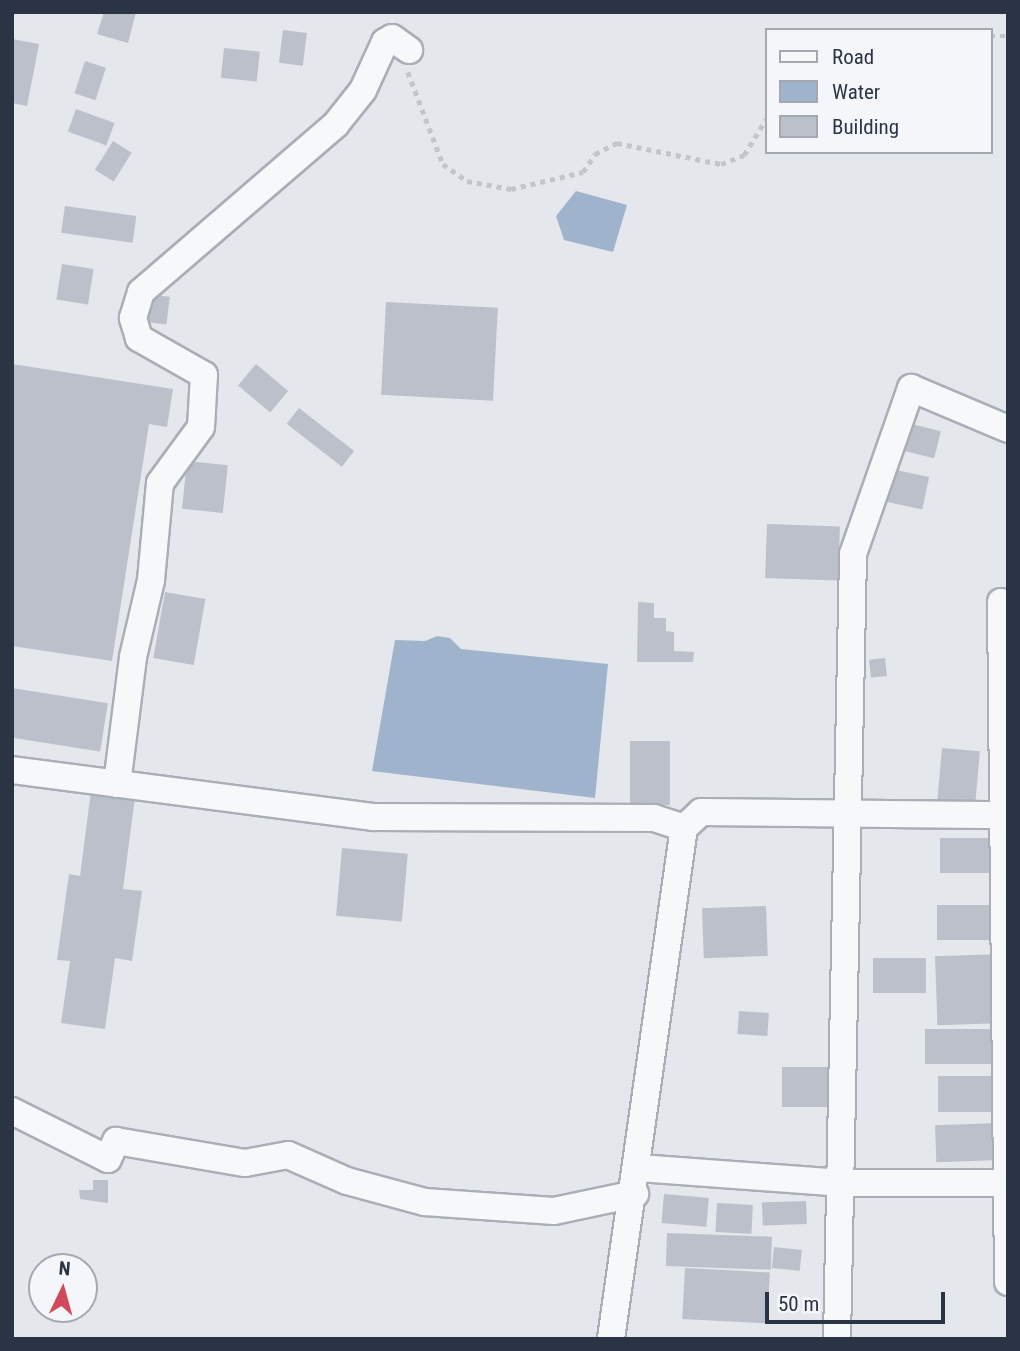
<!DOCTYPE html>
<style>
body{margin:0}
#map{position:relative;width:1020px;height:1351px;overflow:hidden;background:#e4e7ec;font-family:"Roboto Condensed",sans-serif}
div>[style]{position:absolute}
.water>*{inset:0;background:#9fb4cc}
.building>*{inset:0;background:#bbc0ca;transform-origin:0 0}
.path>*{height:4.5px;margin-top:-2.25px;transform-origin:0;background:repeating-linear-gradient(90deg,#c2c5cb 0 5px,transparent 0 10px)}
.roads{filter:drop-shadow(2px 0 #a9aeb7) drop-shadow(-2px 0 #a9aeb7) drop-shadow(0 2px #a9aeb7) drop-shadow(0 -2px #a9aeb7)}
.minor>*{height:26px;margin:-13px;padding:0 13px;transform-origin:13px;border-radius:13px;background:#f7f8fa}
span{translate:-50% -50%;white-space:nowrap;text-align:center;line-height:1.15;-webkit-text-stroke:5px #f4f6f9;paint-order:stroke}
.frame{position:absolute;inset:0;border:14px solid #2b3445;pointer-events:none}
.legend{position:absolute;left:765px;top:28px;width:228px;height:126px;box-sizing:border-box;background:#f4f6f9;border:2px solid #a4a8b1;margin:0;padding:9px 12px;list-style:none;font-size:21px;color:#2b3445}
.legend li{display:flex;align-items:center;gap:14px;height:35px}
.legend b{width:35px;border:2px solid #a4a8b1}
.north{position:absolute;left:28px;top:1253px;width:70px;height:70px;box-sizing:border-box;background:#f4f6f9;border:2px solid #a4a8b1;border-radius:50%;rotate:5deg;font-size:19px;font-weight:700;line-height:28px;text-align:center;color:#2b3445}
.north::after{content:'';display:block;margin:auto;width:24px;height:32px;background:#d1495b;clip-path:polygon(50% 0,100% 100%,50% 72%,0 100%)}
.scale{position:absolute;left:765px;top:1292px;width:180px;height:32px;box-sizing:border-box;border:4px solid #2b3445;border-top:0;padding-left:9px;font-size:21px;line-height:24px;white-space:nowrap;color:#2b3445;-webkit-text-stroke:5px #f4f6f9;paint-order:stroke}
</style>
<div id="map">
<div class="water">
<div style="clip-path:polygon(576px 191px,627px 205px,613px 252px,564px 240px,556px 216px)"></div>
<div style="clip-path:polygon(437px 636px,450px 638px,461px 649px,608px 664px,595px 798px,372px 771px,395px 640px,425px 641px)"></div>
</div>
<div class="building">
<div style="clip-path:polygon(104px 12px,136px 12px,128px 43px,97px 34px)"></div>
<div style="left:283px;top:30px;width:24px;height:33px;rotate:7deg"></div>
<div style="clip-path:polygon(12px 39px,39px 44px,27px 106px,12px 103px)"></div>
<div style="left:224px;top:48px;width:36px;height:30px;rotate:6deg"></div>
<div style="left:85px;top:61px;width:22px;height:34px;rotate:18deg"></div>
<div style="left:76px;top:109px;width:41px;height:24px;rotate:20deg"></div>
<div style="left:113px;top:141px;width:22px;height:34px;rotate:32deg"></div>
<div style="left:65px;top:206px;width:72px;height:27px;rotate:8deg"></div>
<div style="left:62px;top:264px;width:32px;height:36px;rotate:9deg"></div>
<div style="left:147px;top:294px;width:23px;height:28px;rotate:7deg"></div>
<div style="left:386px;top:302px;width:112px;height:93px;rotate:3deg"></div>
<div style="clip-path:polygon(12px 364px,173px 389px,167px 427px,149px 424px,112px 661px,12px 646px)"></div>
<div style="left:256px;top:364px;width:42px;height:28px;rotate:40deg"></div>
<div style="left:299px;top:408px;width:70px;height:20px;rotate:38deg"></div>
<div style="left:904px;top:422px;width:38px;height:28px;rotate:14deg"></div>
<div style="left:187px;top:461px;width:41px;height:48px;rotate:6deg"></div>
<div style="left:891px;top:469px;width:39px;height:33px;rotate:12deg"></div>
<div style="left:767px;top:524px;width:73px;height:54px;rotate:2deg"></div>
<div style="left:165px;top:592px;width:41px;height:67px;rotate:10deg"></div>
<div style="clip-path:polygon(638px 602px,654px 603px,654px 618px,666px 618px,666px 631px,674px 632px,674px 651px,694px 652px,693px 662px,637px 662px)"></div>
<div style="left:885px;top:658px;width:18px;height:16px;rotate:84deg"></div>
<div style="left:12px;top:688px;width:97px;height:49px;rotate:9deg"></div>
<div style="left:630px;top:741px;width:40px;height:64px"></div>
<div style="left:942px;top:748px;width:38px;height:52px;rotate:5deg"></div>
<div style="clip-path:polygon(91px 791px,135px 797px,123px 889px,142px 891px,132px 961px,115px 958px,105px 1029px,61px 1023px,70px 961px,57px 960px,69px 874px,80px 876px)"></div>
<div style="left:993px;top:838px;width:35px;height:53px;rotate:90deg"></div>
<div style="left:342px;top:848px;width:66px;height:68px;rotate:5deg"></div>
<div style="left:991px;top:905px;width:35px;height:54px;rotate:90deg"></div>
<div style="left:766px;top:906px;width:50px;height:64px;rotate:88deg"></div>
<div style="left:1003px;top:954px;width:69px;height:68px;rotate:88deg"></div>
<div style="left:873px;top:958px;width:53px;height:35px"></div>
<div style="left:739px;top:1011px;width:30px;height:23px;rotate:4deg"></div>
<div style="left:925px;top:1029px;width:69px;height:35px"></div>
<div style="left:782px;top:1067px;width:57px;height:40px"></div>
<div style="left:991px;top:1076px;width:36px;height:53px;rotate:90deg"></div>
<div style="left:998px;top:1123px;width:37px;height:63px;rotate:88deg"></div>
<div style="clip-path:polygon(93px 1180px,108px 1180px,108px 1203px,80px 1199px,79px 1190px,93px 1190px)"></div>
<div style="left:664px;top:1194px;width:45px;height:29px;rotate:5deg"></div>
<div style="left:806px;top:1201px;width:23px;height:44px;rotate:88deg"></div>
<div style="left:717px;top:1203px;width:36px;height:29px;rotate:3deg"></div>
<div style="left:667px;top:1233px;width:105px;height:33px;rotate:2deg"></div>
<div style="left:774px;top:1247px;width:28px;height:21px;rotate:6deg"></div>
<div style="left:685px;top:1268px;width:85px;height:51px;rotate:3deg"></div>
</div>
<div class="path">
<div style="left:990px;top:36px;width:18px"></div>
<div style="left:408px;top:72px;width:98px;rotate:69.2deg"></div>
<div style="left:443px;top:164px;width:29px;rotate:35deg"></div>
<div style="left:467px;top:181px;width:45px;rotate:10.3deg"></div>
<div style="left:511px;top:189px;width:74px;rotate:-13.3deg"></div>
<div style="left:583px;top:172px;width:22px;rotate:-56deg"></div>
<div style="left:595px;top:154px;width:25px;rotate:-27deg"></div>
<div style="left:617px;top:143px;width:106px;rotate:11.4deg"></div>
<div style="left:721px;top:164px;width:25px;rotate:-21deg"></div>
<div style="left:744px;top:155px;width:42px;rotate:-58.6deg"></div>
</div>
<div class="roads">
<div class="minor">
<div style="left:1001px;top:602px;width:680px;rotate:89.41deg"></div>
<div style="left:12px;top:770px;width:364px;rotate:7.4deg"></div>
<div style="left:373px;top:817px;width:281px;rotate:0.2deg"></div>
<div style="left:654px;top:818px;width:32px;rotate:18deg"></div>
<div style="left:117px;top:784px;width:128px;rotate:-82.8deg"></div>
<div style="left:133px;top:657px;width:79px;rotate:-76.8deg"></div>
<div style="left:151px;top:580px;width:97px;rotate:-84.7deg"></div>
<div style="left:160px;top:483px;width:69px;rotate:-53.8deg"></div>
<div style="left:201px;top:427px;width:52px;rotate:-86.7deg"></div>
<div style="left:204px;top:375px;width:75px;rotate:-150.4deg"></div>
<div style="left:139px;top:338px;width:21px;rotate:-107deg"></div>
<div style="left:133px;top:318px;width:27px;rotate:-73deg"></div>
<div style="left:141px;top:292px;width:257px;rotate:-40.7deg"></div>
<div style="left:336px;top:124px;width:43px;rotate:-51.5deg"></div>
<div style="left:363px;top:90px;width:53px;rotate:-65.4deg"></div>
<div style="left:385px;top:42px;width:8px;rotate:-30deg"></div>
<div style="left:392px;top:38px;width:21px;rotate:35deg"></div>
<div style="left:12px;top:1111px;width:107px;rotate:26.6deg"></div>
<div style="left:108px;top:1159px;width:20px;rotate:-66deg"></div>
<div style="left:116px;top:1141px;width:131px;rotate:9.7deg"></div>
<div style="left:245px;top:1163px;width:44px;rotate:-10.5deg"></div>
<div style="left:288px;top:1155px;width:64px;rotate:23.8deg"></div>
<div style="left:347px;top:1181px;width:81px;rotate:15.1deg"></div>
<div style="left:425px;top:1202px;width:129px;rotate:4deg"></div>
<div style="left:554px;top:1211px;width:83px;rotate:-11.9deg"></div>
<div style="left:639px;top:1168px;width:206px;rotate:4.2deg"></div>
<div style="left:844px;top:1183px;width:164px"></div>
<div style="left:611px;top:1339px;width:516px;rotate:-81.87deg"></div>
<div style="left:684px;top:828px;width:23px;rotate:-43deg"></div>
<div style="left:701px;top:812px;width:307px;rotate:0.6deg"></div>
<div style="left:837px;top:1339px;width:785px;rotate:-88.83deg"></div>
<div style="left:853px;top:554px;width:176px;rotate:-70.7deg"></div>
<div style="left:911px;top:388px;width:105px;rotate:22.9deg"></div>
</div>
</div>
<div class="frame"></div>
<ul class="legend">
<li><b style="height:9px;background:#f7f8fa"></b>Road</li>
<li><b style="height:19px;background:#9fb4cc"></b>Water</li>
<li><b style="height:19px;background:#bbc0ca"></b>Building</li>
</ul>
<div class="north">N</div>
<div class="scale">50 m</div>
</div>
